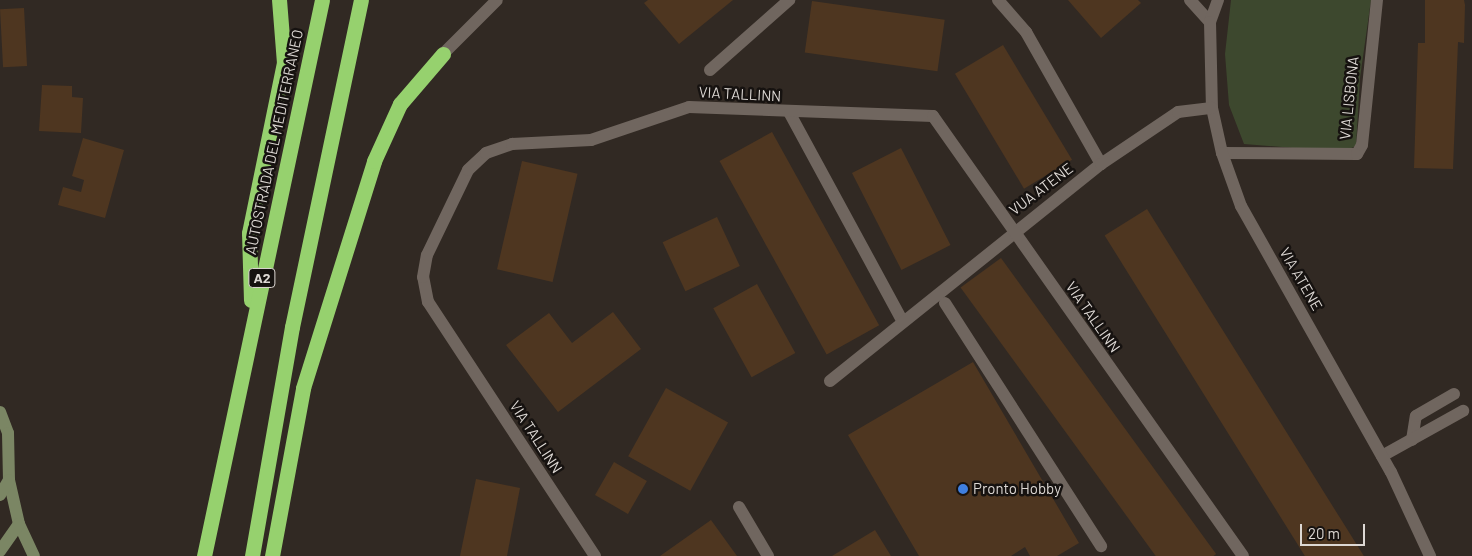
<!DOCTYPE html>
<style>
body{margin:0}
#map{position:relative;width:1472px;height:556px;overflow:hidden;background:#312923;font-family:Barlow,sans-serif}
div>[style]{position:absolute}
.green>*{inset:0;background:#3d482e}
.building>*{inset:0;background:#4e3620;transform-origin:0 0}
.lane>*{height:12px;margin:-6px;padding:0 6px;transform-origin:6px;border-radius:6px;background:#70665f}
.street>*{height:12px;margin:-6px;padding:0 6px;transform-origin:6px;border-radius:6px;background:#70665f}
.secondary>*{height:12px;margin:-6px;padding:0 6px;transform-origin:6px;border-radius:6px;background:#7b8664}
.highway>*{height:15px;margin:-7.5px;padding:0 7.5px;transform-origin:7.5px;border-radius:7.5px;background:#96d16e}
.dots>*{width:14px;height:14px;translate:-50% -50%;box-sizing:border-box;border:2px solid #161210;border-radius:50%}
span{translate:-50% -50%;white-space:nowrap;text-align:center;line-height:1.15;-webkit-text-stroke:5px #161210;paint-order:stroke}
.shield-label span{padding:1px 4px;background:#161210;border:1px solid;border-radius:4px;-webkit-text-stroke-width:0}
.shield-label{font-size:14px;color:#ddd8d4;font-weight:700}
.street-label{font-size:15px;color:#ddd8d4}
.poi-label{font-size:15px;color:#ddd8d4}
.left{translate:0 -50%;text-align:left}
.scale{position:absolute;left:1300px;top:524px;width:65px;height:22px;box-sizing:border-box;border:2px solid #ddd8d4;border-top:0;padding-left:6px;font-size:15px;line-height:18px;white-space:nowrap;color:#ddd8d4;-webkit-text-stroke:4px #161210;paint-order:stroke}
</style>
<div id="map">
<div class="green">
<div style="clip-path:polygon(1231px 0,1371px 0,1360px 78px,1356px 146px,1342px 152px,1244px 144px,1229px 105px,1225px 54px)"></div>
</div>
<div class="building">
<div style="clip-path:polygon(648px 0,733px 0,679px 44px,644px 3px)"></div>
<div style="clip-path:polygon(1068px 0,1138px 0,1141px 3px,1101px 38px)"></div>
<div style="clip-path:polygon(1425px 0,1464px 0,1465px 5px,1464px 43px,1458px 42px,1453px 169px,1414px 168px,1418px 43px,1425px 43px)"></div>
<div style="left:812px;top:1px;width:134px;height:52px;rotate:8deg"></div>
<div style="left:24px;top:8px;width:58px;height:24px;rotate:87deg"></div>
<div style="left:1003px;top:45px;width:134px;height:56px;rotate:59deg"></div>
<div style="clip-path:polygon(42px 85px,72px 86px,72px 97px,83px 98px,81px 133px,39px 131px)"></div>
<div style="left:772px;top:132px;width:221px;height:60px;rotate:61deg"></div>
<div style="clip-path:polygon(83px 138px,124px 150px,105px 218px,58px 205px,63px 187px,81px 192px,84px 180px,72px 176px)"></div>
<div style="left:901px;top:148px;width:109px;height:55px;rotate:63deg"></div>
<div style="left:522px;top:161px;width:57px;height:111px;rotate:13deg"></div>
<div style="left:1147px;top:209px;width:409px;height:50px;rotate:58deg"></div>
<div style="left:717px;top:217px;width:54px;height:60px;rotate:65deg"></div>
<div style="left:1001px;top:258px;width:366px;height:50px;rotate:54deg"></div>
<div style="left:757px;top:284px;width:79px;height:50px;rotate:61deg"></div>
<div style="clip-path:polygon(613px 312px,641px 349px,558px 412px,506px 345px,549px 313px,572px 343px)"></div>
<div style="clip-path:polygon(973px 362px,1079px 543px,1057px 556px,1030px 556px,1025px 547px,1011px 556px,919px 556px,848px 435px)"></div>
<div style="left:666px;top:388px;width:71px;height:78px;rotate:29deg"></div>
<div style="left:614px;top:462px;width:38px;height:38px;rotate:30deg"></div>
<div style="clip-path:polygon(476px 479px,520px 488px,507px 556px,460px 556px)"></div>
<div style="clip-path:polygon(711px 520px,737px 556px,660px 556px)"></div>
<div style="clip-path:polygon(875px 530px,891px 556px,832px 556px)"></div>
</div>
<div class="lane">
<div style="left:443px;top:54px;width:76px;rotate:-45deg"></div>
<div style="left:1222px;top:153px;width:135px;rotate:0.4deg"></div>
<div style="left:1357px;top:154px;width:10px;rotate:-61deg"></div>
<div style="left:1362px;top:145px;width:146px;rotate:-84.1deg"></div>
<div style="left:945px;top:303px;width:289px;rotate:57.3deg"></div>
<div style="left:1412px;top:440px;width:24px;rotate:-81deg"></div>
<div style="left:1416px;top:416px;width:44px;rotate:-30.1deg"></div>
<div style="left:1382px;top:456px;width:93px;rotate:-29.1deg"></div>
</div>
<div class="street">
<div style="left:998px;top:0;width:43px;rotate:48.8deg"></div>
<div style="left:1026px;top:32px;width:152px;rotate:60.4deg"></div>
<div style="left:1190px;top:0;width:30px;rotate:48deg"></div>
<div style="left:1218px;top:0;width:23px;rotate:110deg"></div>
<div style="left:1210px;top:22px;width:86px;rotate:88.7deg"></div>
<div style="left:1212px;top:108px;width:46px;rotate:77.5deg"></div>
<div style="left:1222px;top:153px;width:56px;rotate:70.3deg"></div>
<div style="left:1241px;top:206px;width:305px;rotate:60.6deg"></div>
<div style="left:1391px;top:472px;width:93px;rotate:65.1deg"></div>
<div style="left:710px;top:70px;width:106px;rotate:-41.5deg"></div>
<div style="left:789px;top:112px;width:237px;rotate:61.5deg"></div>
<div style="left:830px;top:381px;width:347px;rotate:-38.7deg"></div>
<div style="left:1101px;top:164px;width:93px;rotate:-34deg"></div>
<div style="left:1178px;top:112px;width:34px;rotate:-7deg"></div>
<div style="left:739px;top:507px;width:57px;rotate:59.4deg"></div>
<div style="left:595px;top:556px;width:304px;rotate:-123.3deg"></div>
<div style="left:428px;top:302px;width:25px;rotate:-101deg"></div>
<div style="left:423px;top:277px;width:22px;rotate:-80deg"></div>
<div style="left:427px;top:255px;width:94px;rotate:-64.2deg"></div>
<div style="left:468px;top:170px;width:25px;rotate:-43deg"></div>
<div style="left:486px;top:153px;width:28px;rotate:-19deg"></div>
<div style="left:512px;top:144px;width:79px;rotate:-2.9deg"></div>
<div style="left:591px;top:140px;width:103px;rotate:-18.6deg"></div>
<div style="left:689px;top:107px;width:244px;rotate:2.1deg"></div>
<div style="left:933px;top:116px;width:538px;rotate:54.83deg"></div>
</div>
<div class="secondary">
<div style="left:0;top:412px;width:22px;rotate:69deg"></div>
<div style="left:8px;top:433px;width:47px;rotate:88.8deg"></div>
<div style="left:9px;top:480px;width:45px;rotate:77.2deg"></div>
<div style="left:19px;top:524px;width:35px;rotate:65deg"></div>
<div style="left:0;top:495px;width:17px;rotate:-59deg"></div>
<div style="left:0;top:551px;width:33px;rotate:-55deg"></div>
</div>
<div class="highway">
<div style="left:251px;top:300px;width:67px;rotate:-91.7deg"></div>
<div style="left:249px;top:233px;width:174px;rotate:-78.4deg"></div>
<div style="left:284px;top:63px;width:63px;rotate:-94.5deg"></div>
<div style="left:204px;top:556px;width:568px;rotate:-78.02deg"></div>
<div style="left:252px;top:556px;width:232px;rotate:-80.1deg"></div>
<div style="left:292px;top:327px;width:334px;rotate:-78.1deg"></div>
<div style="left:272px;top:556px;width:171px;rotate:-79.5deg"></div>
<div style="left:303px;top:388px;width:238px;rotate:-72.6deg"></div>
<div style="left:374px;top:161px;width:63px;rotate:-65.5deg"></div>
<div style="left:400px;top:104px;width:66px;rotate:-49.3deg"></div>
</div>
<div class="dots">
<div style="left:963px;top:489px;background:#3f7fe0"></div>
</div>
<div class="shield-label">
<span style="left:262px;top:278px">A2</span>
</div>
<div class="street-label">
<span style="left:740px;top:94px;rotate:3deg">VIA TALLINN</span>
<span style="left:1349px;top:98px;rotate:-84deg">VIA LISBONA</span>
<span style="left:274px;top:142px;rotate:-78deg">AUTOSTRADA DEL MEDITERRANEO</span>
<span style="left:1041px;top:189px;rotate:-37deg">VUA ATENE</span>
<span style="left:1301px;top:279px;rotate:60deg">VIA ATENE</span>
<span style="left:1093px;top:317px;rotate:55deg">VIA TALLINN</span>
<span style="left:536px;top:437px;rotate:57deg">VIA TALLINN</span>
</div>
<div class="poi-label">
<span class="left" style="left:973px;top:489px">Pronto Hobby</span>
</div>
<div class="scale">20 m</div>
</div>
